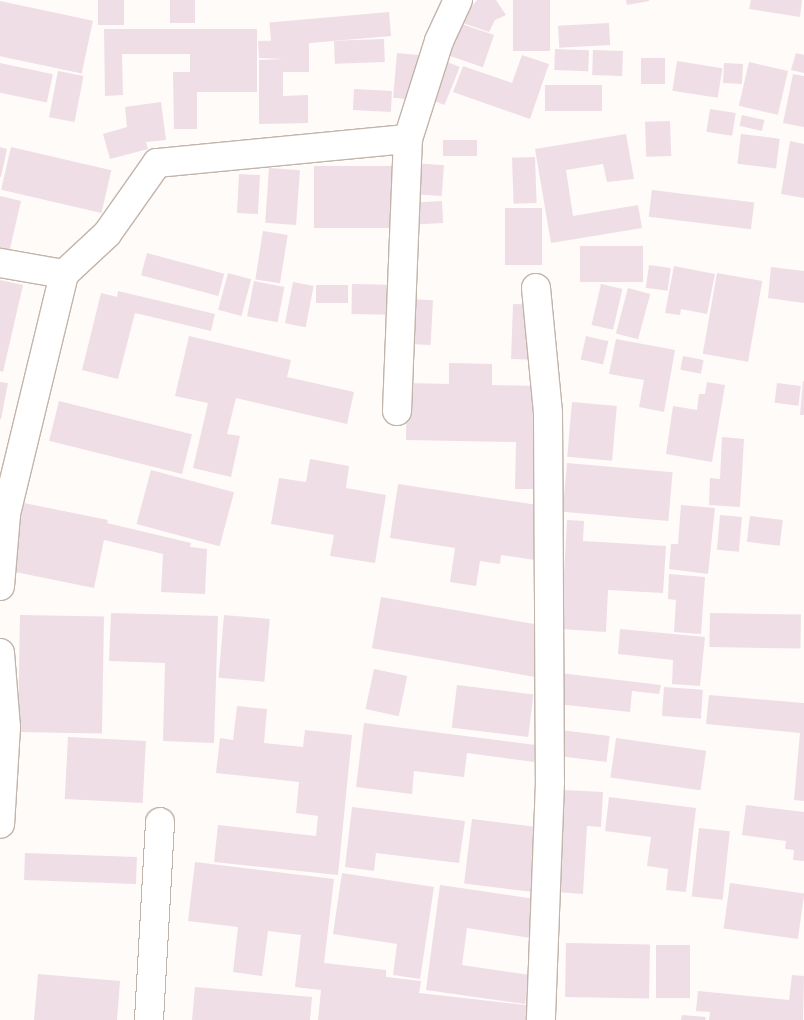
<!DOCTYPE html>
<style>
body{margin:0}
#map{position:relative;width:804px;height:1020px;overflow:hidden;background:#fefbf9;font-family:"Sofia Sans Condensed",sans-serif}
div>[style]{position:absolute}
.building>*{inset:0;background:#efdee6;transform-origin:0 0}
.roads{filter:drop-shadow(1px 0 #c1b4ab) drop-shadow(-1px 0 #c1b4ab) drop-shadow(0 1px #c1b4ab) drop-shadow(0 -1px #c1b4ab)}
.minor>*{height:28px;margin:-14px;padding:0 14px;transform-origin:14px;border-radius:14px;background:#fff}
span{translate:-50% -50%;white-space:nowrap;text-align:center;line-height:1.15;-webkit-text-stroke:4.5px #fff;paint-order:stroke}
</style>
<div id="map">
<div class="building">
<div style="left:98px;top:0;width:26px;height:25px"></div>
<div style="left:170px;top:0;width:25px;height:23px"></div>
<div style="clip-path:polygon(477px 0,496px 0,506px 15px,495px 20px,489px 32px,460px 22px)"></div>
<div style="left:513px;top:0;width:37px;height:51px"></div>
<div style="clip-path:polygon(626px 0,649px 0,649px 1px,627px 5px)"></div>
<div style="clip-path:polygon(751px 0,802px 0,800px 17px,749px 9px)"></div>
<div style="left:0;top:1px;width:95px;height:54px;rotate:12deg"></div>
<div style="left:389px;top:12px;width:24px;height:120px;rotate:85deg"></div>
<div style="left:459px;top:23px;width:37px;height:34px;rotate:19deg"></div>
<div style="left:609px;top:23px;width:22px;height:51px;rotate:87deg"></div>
<div style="clip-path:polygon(104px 29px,257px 29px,257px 92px,197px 92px,197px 129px,174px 129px,173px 72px,190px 72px,190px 54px,122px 54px,123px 95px,105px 96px)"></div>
<div style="left:384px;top:39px;width:23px;height:50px;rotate:88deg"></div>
<div style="clip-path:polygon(309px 40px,309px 72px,283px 72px,283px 96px,308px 95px,308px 123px,259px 124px,259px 60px,284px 59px,259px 58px,258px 41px)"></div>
<div style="left:555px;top:49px;width:34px;height:21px;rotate:2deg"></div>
<div style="left:593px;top:50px;width:30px;height:25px;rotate:2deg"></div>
<div style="left:397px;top:53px;width:22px;height:45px;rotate:5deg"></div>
<div style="clip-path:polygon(796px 53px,804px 55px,804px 73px,791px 70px)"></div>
<div style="clip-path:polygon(522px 55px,549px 64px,530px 119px,453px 92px,463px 66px,512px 83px)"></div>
<div style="left:641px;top:58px;width:24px;height:26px"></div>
<div style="left:445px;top:61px;width:16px;height:41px;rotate:22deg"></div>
<div style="left:677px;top:61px;width:46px;height:30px;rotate:9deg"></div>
<div style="left:749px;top:62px;width:40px;height:45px;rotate:13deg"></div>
<div style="left:0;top:63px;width:54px;height:29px;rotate:12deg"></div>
<div style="left:724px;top:63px;width:19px;height:20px;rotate:3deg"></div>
<div style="left:58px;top:71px;width:26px;height:47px;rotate:11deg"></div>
<div style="clip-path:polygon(793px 74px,804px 76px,804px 127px,783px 123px)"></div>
<div style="left:602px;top:85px;width:26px;height:57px;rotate:90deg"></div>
<div style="left:354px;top:89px;width:38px;height:21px;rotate:3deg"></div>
<div style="clip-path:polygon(161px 102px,166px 140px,146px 142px,148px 149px,110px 159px,103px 134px,127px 127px,125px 107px)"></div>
<div style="left:710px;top:109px;width:26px;height:23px;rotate:9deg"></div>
<div style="left:742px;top:115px;width:23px;height:11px;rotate:13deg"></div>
<div style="left:670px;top:121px;width:35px;height:25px;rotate:88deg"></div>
<div style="clip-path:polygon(626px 134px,634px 179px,607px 182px,603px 164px,566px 170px,573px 216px,638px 205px,642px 228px,551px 243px,535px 149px)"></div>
<div style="left:741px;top:134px;width:39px;height:30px;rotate:7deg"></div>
<div style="left:443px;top:140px;width:34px;height:16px"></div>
<div style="clip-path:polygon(790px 141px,804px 144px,804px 198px,781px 194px)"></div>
<div style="clip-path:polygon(0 147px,7px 149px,1px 177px,0 177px)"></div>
<div style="left:11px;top:147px;width:103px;height:44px;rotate:13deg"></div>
<div style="left:535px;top:157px;width:46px;height:23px;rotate:88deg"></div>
<div style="left:413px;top:163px;width:31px;height:31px;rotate:4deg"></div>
<div style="left:314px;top:166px;width:79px;height:62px"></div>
<div style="left:269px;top:168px;width:31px;height:55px;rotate:4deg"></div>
<div style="left:239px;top:174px;width:21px;height:39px;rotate:3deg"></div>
<div style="left:652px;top:190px;width:103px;height:27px;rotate:7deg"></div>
<div style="clip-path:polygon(0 196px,21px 201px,9px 253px,0 251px)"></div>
<div style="left:442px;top:201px;width:22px;height:28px;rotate:87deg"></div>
<div style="left:542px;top:208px;width:57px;height:37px;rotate:90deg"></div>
<div style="left:263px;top:231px;width:25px;height:49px;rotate:9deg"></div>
<div style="left:580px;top:246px;width:63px;height:36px"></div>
<div style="left:147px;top:253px;width:80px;height:23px;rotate:15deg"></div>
<div style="left:649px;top:265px;width:22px;height:23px;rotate:8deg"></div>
<div style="clip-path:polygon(674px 266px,715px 274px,707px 314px,681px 309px,680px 315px,665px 313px)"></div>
<div style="clip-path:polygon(771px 267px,804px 271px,804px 303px,768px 298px)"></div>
<div style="left:228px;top:273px;width:24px;height:38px;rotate:15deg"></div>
<div style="left:717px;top:273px;width:46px;height:82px;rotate:10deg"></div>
<div style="clip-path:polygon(0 280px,23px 285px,3px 372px,0 371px)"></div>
<div style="left:254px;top:281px;width:31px;height:36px;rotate:11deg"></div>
<div style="left:293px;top:282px;width:21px;height:42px;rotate:11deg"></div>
<div style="left:352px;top:284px;width:39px;height:30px;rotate:1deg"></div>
<div style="left:601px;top:284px;width:22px;height:42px;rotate:13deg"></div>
<div style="left:316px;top:285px;width:32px;height:18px"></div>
<div style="left:628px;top:288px;width:23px;height:47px;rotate:15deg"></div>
<div style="clip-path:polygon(118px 291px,215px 314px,211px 331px,135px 313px,118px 379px,82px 370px,101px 293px,117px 297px)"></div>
<div style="left:411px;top:299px;width:22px;height:45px;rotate:3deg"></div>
<div style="left:513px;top:304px;width:23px;height:55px;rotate:2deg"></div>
<div style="clip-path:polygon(189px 336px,291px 360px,287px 377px,354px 392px,347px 424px,236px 398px,227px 434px,240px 436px,231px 477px,193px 468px,208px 403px,175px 396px)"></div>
<div style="left:586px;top:336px;width:23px;height:24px;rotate:13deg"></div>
<div style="clip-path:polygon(616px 339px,675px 350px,664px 412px,639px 407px,644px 380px,609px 374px)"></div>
<div style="left:683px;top:356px;width:21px;height:14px;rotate:11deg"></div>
<div style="clip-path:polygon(449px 363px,492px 364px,492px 385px,538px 386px,535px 489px,515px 489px,516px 442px,406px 440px,407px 383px,449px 384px)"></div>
<div style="clip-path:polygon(803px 381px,804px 381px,804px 415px,800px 415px)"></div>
<div style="clip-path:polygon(0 382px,8px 383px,1px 419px,0 419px)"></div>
<div style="clip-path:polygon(707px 382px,725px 385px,712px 462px,666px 454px,673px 406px,697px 410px,699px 394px,705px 394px)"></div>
<div style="left:777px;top:383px;width:24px;height:20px;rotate:7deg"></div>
<div style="left:59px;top:401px;width:137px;height:41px;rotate:14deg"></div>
<div style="left:572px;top:402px;width:45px;height:55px;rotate:5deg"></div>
<div style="clip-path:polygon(722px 437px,744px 439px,740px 507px,709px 505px,710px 478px,720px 479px)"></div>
<div style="clip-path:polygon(310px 459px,349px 466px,346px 488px,386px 495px,375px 563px,330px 556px,334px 535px,271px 524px,279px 478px,306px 482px)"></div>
<div style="left:567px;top:463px;width:106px;height:49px;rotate:5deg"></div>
<div style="left:151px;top:470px;width:86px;height:56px;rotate:15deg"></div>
<div style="clip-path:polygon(398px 484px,544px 506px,535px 560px,501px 555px,500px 564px,480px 561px,476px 586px,450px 582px,455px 548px,390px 538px)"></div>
<div style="clip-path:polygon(24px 503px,108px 520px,107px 523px,191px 543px,190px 547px,207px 549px,205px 594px,161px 592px,163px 554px,104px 540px,94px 588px,10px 571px)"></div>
<div style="clip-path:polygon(681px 505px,715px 508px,708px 574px,669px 569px,671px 544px,678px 544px)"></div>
<div style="left:720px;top:515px;width:22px;height:35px;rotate:5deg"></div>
<div style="left:750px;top:516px;width:33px;height:26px;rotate:7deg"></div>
<div style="clip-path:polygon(567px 520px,584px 521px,583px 541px,666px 546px,663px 593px,608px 590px,606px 632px,561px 629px)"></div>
<div style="clip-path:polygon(669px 574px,705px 577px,701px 634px,674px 632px,676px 600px,668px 599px)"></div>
<div style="left:381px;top:597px;width:166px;height:52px;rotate:10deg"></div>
<div style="clip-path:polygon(111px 613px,218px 616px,214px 743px,163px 741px,165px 663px,109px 661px)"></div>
<div style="left:710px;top:613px;width:91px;height:34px;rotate:1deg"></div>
<div style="left:20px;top:615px;width:84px;height:117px;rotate:1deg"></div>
<div style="left:224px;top:615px;width:46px;height:63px;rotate:5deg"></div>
<div style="clip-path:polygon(620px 629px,705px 637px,700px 686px,672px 684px,673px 660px,618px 654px)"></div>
<div style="left:374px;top:669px;width:34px;height:41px;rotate:12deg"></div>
<div style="clip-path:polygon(560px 673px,661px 685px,659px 694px,632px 691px,630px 712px,557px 704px)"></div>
<div style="left:457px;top:685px;width:77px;height:43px;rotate:7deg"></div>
<div style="left:664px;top:687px;width:39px;height:29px;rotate:4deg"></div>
<div style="clip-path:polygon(709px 695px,804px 703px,804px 801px,794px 800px,800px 733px,706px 724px)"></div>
<div style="clip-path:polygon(237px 706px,267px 709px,264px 743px,303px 747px,305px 730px,352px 735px,338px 875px,214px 862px,218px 825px,316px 836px,318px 816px,296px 813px,299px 782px,216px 773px,220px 738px,233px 740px)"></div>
<div style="clip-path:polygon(364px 723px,536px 745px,534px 762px,467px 753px,464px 777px,414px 771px,412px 794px,356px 787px)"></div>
<div style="left:560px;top:730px;width:50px;height:26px;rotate:7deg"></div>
<div style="left:68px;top:737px;width:78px;height:62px;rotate:3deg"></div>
<div style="left:616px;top:738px;width:91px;height:40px;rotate:8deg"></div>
<div style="clip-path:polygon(563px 790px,603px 792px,601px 827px,587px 826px,583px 894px,557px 892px)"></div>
<div style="clip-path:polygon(609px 797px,696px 808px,686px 892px,666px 890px,668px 869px,647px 866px,651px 837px,605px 831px)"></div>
<div style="clip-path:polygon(746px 805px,804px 812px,804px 861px,793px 860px,794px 850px,785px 849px,786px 841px,742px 835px)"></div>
<div style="clip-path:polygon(352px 807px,465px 821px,459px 863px,376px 853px,374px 871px,345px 867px)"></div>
<div style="left:472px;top:819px;width:70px;height:65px;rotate:7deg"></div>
<div style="left:699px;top:828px;width:31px;height:69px;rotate:6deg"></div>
<div style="left:25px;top:853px;width:112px;height:27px;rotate:2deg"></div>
<div style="clip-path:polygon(195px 862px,334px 879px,324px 963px,386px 970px,386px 977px,421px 981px,419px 993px,534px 1006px,532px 1020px,318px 1020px,321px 990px,295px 987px,301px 935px,268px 931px,262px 976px,233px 972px,238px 927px,188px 921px)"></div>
<div style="clip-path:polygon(342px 873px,434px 887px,420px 979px,393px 975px,397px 944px,333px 934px)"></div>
<div style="left:730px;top:883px;width:75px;height:46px;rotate:8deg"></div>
<div style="clip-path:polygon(440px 885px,542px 900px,537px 939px,467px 928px,462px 965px,529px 975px,525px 1004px,426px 990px)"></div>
<div style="left:566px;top:943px;width:84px;height:54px;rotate:1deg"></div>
<div style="left:656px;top:945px;width:34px;height:53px"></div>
<div style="clip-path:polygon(38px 974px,120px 981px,117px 1020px,34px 1020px)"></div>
<div style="clip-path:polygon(792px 975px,804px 976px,803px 1020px,709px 1020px,710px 1012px,696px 1011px,698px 991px,789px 1000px)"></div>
<div style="clip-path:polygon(195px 987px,312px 997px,310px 1020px,192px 1020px)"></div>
<div style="clip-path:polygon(682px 1015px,706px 1017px,705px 1020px,681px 1020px)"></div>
</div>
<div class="roads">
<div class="minor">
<div style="left:0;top:263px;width:65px;rotate:9.8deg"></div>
<div style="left:536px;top:288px;width:126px;rotate:84.5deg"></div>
<div style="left:548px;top:413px;width:369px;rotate:89.7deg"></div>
<div style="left:550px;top:782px;width:238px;rotate:92.2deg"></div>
<div style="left:397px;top:411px;width:272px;rotate:-87.7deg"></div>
<div style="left:408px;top:139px;width:103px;rotate:-72.4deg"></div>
<div style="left:439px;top:41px;width:45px;rotate:-65.1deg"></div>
<div style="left:0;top:586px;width:72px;rotate:-85.2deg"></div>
<div style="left:6px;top:514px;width:247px;rotate:-76.4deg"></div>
<div style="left:64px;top:274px;width:59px;rotate:-42.9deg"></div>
<div style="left:107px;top:234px;width:87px;rotate:-54.8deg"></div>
<div style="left:157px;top:163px;width:252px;rotate:-5.5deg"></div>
<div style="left:0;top:653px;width:74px;rotate:85.4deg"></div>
<div style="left:6px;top:727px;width:97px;rotate:93.5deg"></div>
<div style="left:149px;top:1020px;width:198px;rotate:-86.8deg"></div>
</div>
</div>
</div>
